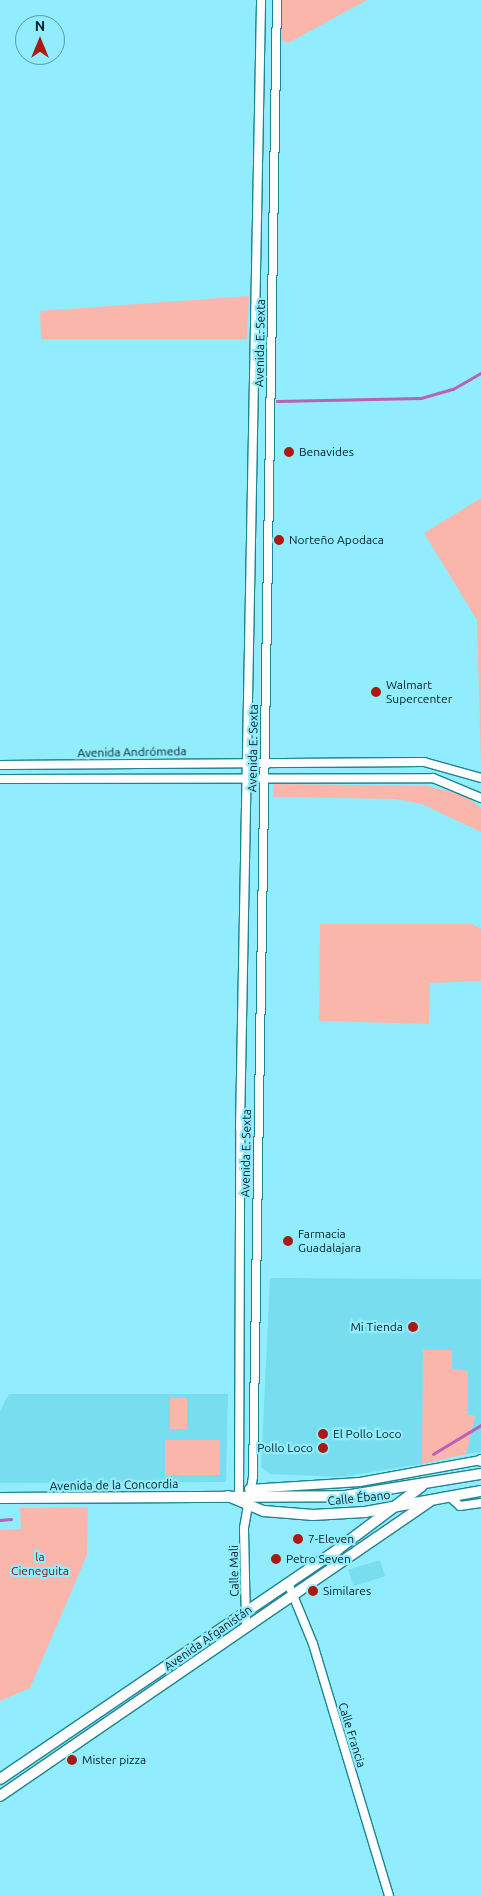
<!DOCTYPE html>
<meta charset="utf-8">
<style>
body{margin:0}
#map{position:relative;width:481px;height:1896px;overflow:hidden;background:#91edfd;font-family:Ubuntu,sans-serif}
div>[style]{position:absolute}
.built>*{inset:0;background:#78deef;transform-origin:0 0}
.green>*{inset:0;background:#fab6ab;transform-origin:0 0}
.stream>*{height:2.5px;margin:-1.25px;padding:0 1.25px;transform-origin:1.25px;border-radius:1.25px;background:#b961b4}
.roads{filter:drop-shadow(1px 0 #1c8492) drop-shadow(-1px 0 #1c8492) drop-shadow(0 1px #1c8492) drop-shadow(0 -1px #1c8492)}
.minor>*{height:8px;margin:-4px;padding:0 4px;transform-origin:4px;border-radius:4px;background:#fff}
.major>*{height:10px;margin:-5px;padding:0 5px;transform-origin:5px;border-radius:5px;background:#fff}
.dots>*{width:14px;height:14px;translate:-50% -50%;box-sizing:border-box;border:2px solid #91edfd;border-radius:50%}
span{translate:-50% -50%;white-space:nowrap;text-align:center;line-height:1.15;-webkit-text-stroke:4.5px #91edfd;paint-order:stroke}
.street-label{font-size:12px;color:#011e23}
.poi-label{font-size:12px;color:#011e23}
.left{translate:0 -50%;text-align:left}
.right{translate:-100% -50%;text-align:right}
.park-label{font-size:12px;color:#800e08}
.north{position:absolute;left:15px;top:15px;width:50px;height:50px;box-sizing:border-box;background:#91edfd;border:1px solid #579aa6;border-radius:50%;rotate:0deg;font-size:14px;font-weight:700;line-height:20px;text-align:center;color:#011e23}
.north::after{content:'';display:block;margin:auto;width:18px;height:22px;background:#ab1911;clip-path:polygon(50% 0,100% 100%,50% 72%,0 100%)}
</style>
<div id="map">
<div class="built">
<div style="clip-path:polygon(270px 1278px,481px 1279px,481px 1452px,466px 1454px,475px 1416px,468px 1415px,468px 1371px,452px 1369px,423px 1350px,422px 1464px,341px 1477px,270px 1474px,261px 1467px)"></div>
<div style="clip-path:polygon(9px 1394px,228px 1394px,226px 1482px,0 1483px,0 1411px)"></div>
<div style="left:380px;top:1560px;width:17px;height:33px;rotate:73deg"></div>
</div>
<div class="green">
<div style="clip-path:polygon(281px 0,367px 0,288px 43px,279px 39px)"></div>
<div style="clip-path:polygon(249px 296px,247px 339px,41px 339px,40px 311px)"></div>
<div style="clip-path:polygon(481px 498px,481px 767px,477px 620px,424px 533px)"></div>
<div style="clip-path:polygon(274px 784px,427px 786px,464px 795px,481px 808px,481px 832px,422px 804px,395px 799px,273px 797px)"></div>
<div style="clip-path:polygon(320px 924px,472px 924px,481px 929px,481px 981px,430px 983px,429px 1024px,319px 1021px)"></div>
<div style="clip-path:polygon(423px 1350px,452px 1350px,452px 1369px,468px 1371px,468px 1415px,475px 1416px,466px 1454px,422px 1464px)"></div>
<div style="left:170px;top:1398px;width:17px;height:31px"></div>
<div style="left:165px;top:1440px;width:55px;height:35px"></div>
<div style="clip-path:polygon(88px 1507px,87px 1555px,30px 1688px,0 1701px,0 1530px,21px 1529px,20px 1508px)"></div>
</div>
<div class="stream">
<div style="left:277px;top:401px;width:144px;rotate:-1.2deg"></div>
<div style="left:421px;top:398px;width:33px;rotate:-16deg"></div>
<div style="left:453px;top:389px;width:32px;rotate:-30deg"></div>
<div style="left:433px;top:1454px;width:56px;rotate:-31.1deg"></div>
<div style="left:0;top:1520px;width:11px;rotate:-5deg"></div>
</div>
<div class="roads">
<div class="minor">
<div style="left:0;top:765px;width:424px;rotate:-0.4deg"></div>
<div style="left:424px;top:762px;width:59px;rotate:15.7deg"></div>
<div style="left:0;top:779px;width:433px;rotate:-0.1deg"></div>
<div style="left:433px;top:778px;width:52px;rotate:22.6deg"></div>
<div style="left:249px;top:1489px;width:111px;rotate:-3.6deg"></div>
<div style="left:360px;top:1482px;width:123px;rotate:-10.3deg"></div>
<div style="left:450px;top:1497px;width:13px;rotate:42deg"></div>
<div style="left:460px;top:1506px;width:21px;rotate:-8deg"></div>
<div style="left:239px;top:1500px;width:372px;rotate:-89.8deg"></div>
<div style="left:240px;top:1128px;width:1128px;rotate:-88.93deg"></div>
<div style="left:288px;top:1583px;width:66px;rotate:67.7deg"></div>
<div style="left:313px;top:1644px;width:263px;rotate:73.2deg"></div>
<div style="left:246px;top:1625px;width:97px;rotate:-91.2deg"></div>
<div style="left:244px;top:1528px;width:52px;rotate:-80deg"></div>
<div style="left:253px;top:1477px;width:1477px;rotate:-89.07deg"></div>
</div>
<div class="major">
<div style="left:481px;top:1460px;width:1px;rotate:90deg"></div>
<div style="left:228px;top:1496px;width:39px;rotate:23deg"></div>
<div style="left:264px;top:1511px;width:49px;rotate:4.7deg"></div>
<div style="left:313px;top:1515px;width:52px;rotate:-3.3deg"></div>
<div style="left:365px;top:1512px;width:118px;rotate:-10.3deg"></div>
<div style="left:0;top:1498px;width:345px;rotate:-0.3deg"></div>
<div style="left:345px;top:1496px;width:138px;rotate:-9.2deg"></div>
<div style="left:0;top:1779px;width:409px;rotate:-34.2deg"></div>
<div style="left:338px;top:1549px;width:105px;rotate:-36.9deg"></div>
<div style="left:0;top:1796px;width:521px;rotate:-34.45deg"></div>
</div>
</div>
<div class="dots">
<div style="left:289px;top:452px;background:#ab1911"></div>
<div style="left:279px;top:540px;background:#ab1911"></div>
<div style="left:376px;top:692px;background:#ab1911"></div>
<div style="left:288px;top:1241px;background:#ab1911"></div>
<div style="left:413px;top:1327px;background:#ab1911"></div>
<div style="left:323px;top:1434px;background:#ab1911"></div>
<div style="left:323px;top:1448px;background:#ab1911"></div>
<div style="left:298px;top:1539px;background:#ab1911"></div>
<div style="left:276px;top:1559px;background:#ab1911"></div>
<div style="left:313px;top:1591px;background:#ab1911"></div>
<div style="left:72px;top:1760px;background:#ab1911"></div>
</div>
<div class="street-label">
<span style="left:260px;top:343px;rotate:-89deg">Avenida E. Sexta</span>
<span style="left:253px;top:748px;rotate:-89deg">Avenida E. Sexta</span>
<span style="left:132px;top:752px;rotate:-1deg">Avenida Andrómeda</span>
<span style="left:246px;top:1153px;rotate:-89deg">Avenida E. Sexta</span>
<span style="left:114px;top:1485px;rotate:-1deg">Avenida de la Concordia</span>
<span style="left:359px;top:1498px;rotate:-6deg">Calle Ébano</span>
<span style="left:234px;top:1571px;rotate:-91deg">Calle Mali</span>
<span style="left:208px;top:1638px;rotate:-35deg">Avenida Afganistán</span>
<span style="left:352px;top:1735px;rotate:73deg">Calle Francia</span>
</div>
<div class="poi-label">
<span class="left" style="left:299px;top:452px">Benavides</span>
<span class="left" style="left:289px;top:540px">Norteño Apodaca</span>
<span class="left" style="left:386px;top:692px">Walmart<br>Supercenter</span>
<span class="left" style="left:298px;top:1241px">Farmacia<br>Guadalajara</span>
<span class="right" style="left:403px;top:1327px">Mi Tienda</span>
<span class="left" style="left:333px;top:1434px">El Pollo Loco</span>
<span class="right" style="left:313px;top:1448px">Pollo Loco</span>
<span class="left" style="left:308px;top:1539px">7-Eleven</span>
<span class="left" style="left:286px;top:1559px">Petro Seven</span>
<span class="left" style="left:323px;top:1591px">Similares</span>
<span class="left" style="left:82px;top:1760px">Mister pizza</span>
</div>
<div class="park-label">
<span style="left:40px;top:1564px">la<br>Cieneguita</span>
</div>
<div class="north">N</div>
</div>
